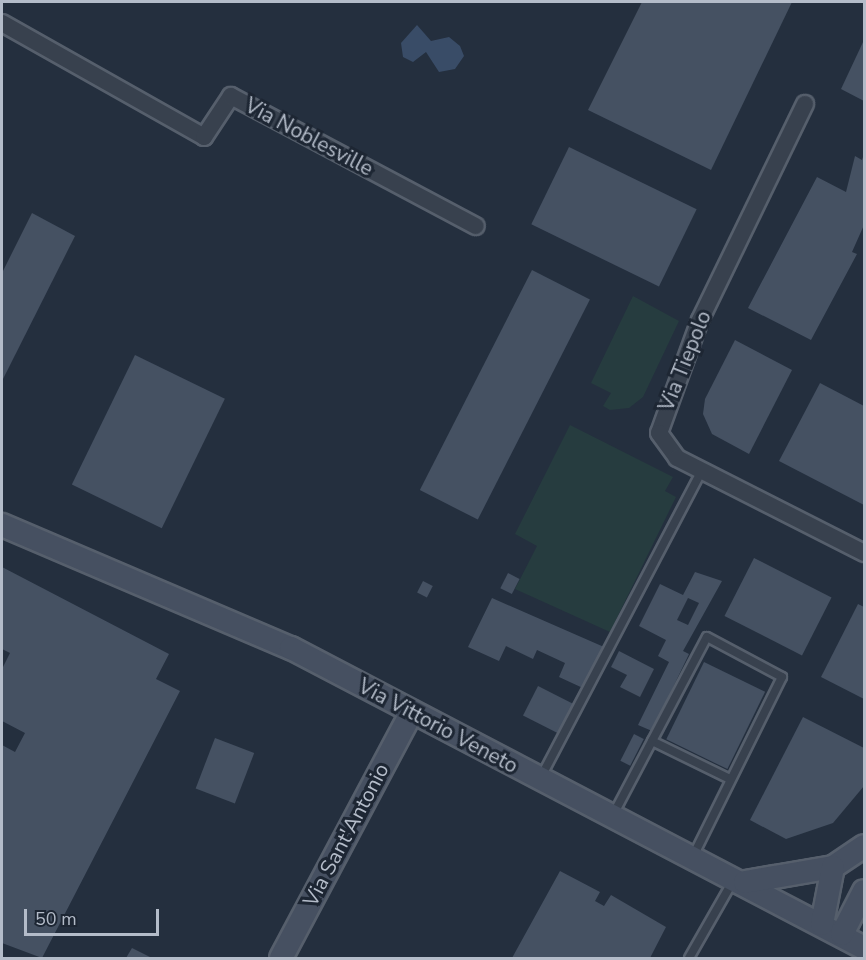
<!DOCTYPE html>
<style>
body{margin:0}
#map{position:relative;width:866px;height:960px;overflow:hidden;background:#242f3e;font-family:"Nunito Sans",sans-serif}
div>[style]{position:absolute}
.green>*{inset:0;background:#263c3f}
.water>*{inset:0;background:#394c67}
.building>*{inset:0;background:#455162;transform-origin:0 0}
.roads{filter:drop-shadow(2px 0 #565f6c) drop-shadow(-2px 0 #565f6c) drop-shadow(0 2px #565f6c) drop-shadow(0 -2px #565f6c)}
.lane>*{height:8px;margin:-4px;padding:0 4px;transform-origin:4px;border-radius:4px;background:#38414e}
.street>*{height:16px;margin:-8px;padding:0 8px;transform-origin:8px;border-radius:8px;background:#38414e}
.secondary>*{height:22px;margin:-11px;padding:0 11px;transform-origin:11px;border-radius:11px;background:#465061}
span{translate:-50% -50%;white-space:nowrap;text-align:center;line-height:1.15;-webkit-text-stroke:6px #1d2633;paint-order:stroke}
.street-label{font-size:21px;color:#b4bcc9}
.frame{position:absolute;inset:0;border:3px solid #b4bcc9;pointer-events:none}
.scale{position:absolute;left:24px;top:909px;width:135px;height:27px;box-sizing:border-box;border:3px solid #b4bcc9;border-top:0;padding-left:8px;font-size:18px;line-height:21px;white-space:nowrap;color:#b4bcc9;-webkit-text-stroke:4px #1d2633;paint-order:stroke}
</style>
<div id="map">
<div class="green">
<div style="clip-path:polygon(633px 296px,679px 321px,643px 397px,629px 408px,610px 410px,603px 406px,611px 393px,591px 383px)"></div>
<div style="clip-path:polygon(570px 425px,673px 477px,665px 491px,676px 497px,610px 632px,515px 589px,537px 546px,515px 534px)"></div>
</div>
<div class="water">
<div style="clip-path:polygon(417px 25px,431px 41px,449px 37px,460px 46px,464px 56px,455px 69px,439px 72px,426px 52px,413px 62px,403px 57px,401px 43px)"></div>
</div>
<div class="building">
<div style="clip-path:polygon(642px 2px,792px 2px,711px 170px,588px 110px)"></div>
<div style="clip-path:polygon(864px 40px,864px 101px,841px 89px)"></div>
<div style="left:569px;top:147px;width:142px;height:86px;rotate:26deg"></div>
<div style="clip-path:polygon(864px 154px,864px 225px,852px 252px,857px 254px,811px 340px,748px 308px,817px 177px,846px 192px,855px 156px,862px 160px)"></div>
<div style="clip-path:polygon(32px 213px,75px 236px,2px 381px,2px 273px)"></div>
<div style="left:532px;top:270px;width:65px;height:247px;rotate:27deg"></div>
<div style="clip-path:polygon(735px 340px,792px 370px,749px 454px,712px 434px,703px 414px,705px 399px)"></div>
<div style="left:135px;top:355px;width:100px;height:144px;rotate:26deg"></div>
<div style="clip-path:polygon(820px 383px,864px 406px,864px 505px,779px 461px)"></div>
<div style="left:754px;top:558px;width:87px;height:65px;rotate:27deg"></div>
<div style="clip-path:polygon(2px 567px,169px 654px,156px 679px,180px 691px,42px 958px,2px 943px,2px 745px,15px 752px,25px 733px,2px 721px,2px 669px,10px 653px,2px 649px)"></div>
<div style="clip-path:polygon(evenodd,695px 572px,722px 581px,683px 651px,689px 654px,652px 731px,638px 725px,669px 662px,658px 656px,666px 640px,639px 626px,660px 584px,683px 595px,695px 572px,688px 598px,699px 603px,688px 625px,677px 620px,688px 598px)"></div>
<div style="left:508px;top:573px;width:13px;height:17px;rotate:27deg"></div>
<div style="left:423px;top:581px;width:11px;height:13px;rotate:27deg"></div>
<div style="clip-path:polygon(492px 598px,604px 647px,585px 689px,559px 677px,565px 663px,537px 650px,533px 659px,506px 646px,499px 661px,468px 647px)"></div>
<div style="clip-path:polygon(858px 604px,864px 607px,864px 699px,821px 677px)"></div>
<div style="clip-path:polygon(619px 651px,654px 669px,640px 697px,620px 687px,627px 675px,611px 667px)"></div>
<div style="left:704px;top:662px;width:68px;height:86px;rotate:26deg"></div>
<div style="left:538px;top:686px;width:42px;height:33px;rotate:27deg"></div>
<div style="clip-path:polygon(803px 717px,864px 748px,864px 786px,833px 823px,786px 839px,750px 820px)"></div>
<div style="left:634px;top:734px;width:11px;height:30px;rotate:27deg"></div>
<div style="left:215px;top:738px;width:42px;height:54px;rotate:21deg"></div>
<div style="clip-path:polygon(560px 871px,600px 892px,595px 901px,604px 906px,611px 895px,666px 927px,650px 958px,512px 958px)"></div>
<div style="clip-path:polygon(132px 948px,152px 958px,126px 958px)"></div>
</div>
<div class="roads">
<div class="lane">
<div style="left:652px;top:741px;width:87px;rotate:26deg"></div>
<div style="left:541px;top:777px;width:344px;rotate:-62.3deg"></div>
<div style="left:613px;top:815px;width:201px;rotate:-62.2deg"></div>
<div style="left:707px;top:637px;width:85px;rotate:28.1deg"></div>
<div style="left:782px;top:677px;width:202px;rotate:116.4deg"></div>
<div style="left:689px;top:958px;width:89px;rotate:-60.3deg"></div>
</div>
<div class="street">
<div style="left:2px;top:23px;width:232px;rotate:29.4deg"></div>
<div style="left:204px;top:137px;width:49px;rotate:-56.6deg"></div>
<div style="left:231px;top:96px;width:277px;rotate:28deg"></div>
<div style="left:805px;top:104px;width:240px;rotate:115.9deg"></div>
<div style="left:700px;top:320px;width:120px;rotate:109.9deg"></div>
<div style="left:659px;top:433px;width:31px;rotate:54deg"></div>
<div style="left:677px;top:458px;width:210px;rotate:26.9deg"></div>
</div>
<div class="secondary">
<div style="left:2px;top:525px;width:314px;rotate:23.1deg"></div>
<div style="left:291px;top:648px;width:647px;rotate:27.63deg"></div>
<div style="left:745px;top:882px;width:89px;rotate:-9.7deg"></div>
<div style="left:833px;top:867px;width:37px;rotate:-34deg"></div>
<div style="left:822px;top:924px;width:58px;rotate:-79.1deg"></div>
<div style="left:842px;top:934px;width:48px;rotate:-62.9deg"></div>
<div style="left:281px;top:958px;width:279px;rotate:-62deg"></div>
</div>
</div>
<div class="street-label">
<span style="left:309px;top:137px;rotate:28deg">Via Noblesville</span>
<span style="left:685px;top:361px;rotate:-68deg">Via Tiepolo</span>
<span style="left:438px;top:726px;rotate:28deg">Via Vittorio Veneto</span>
<span style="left:346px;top:835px;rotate:-62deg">Via Sant'Antonio</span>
</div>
<div class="frame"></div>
<div class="scale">50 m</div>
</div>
